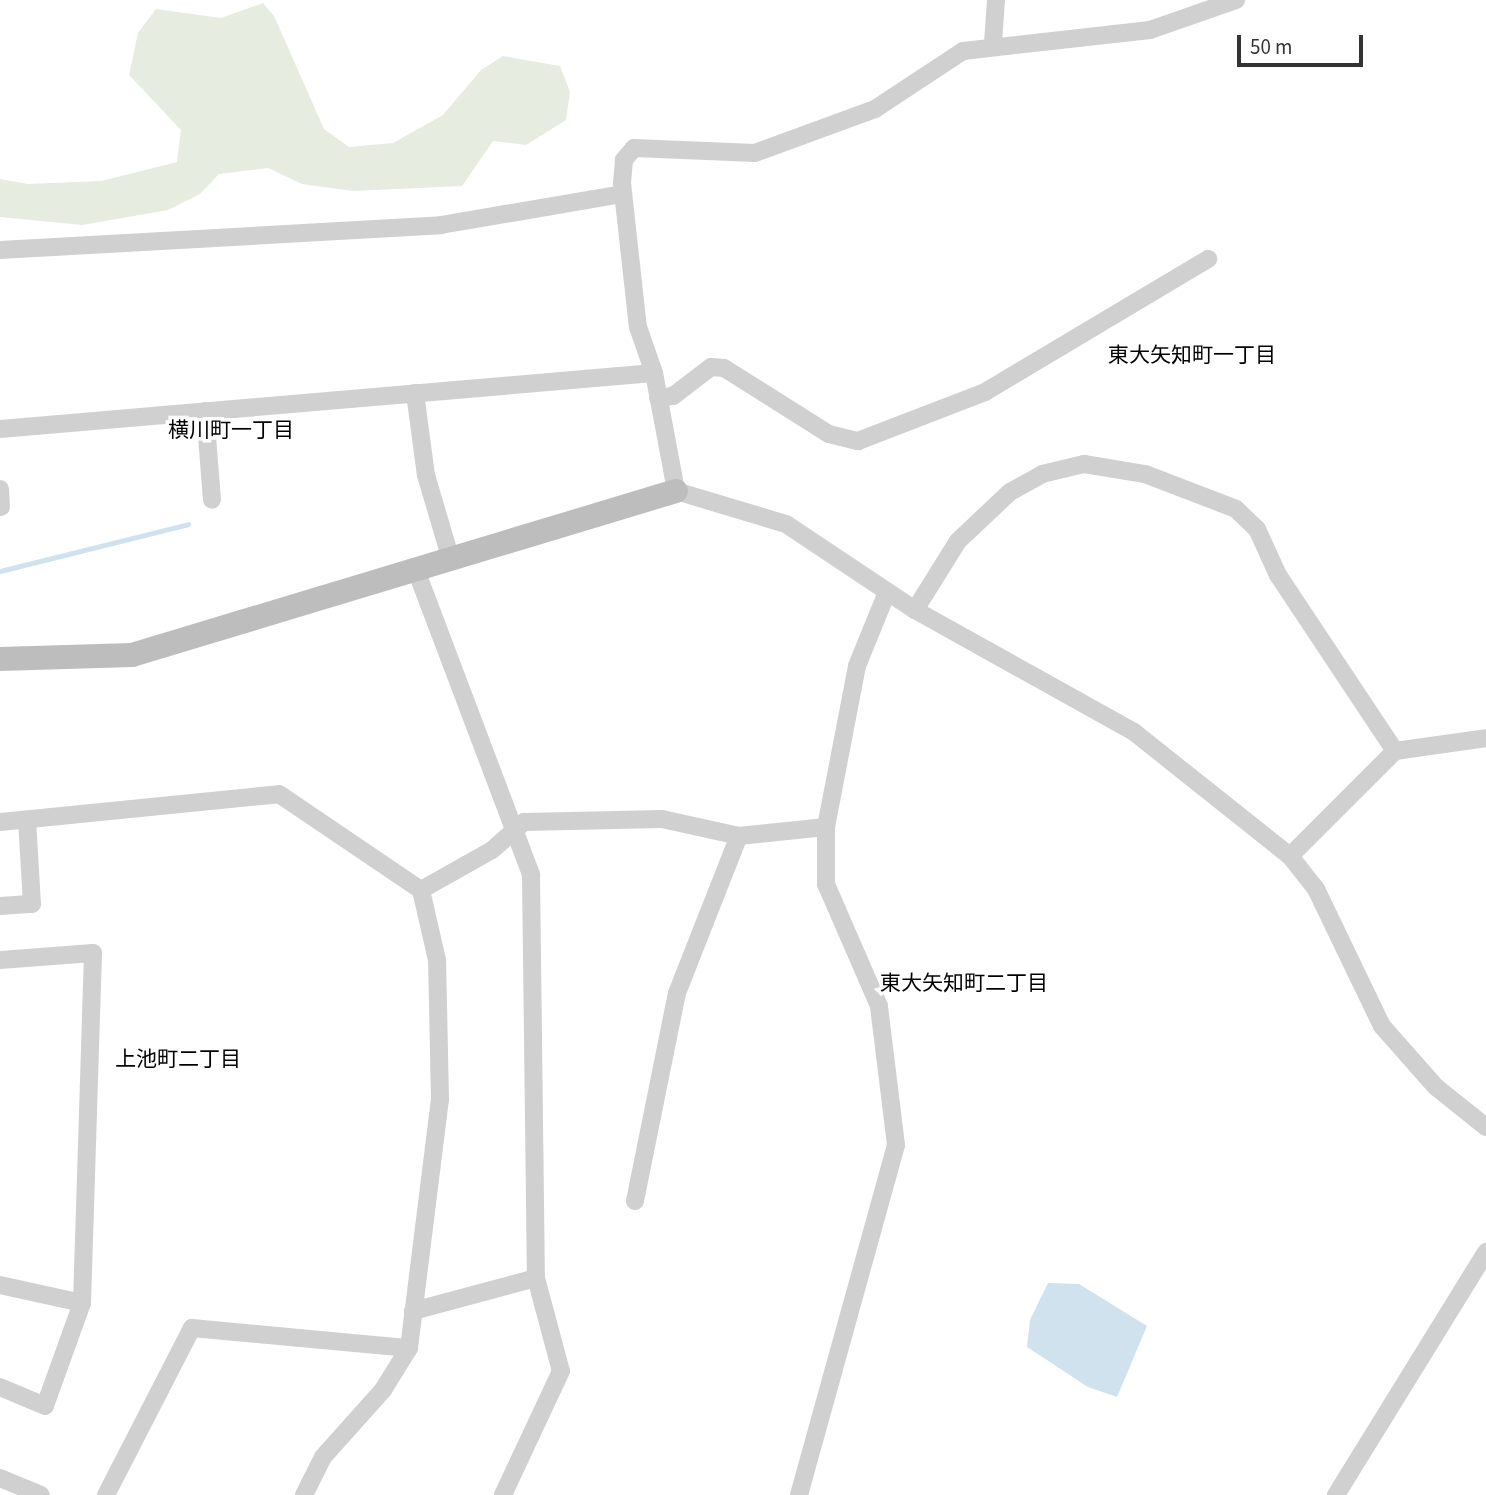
<!DOCTYPE html>
<meta charset="utf-8">
<style>
body{margin:0}
#map{position:relative;width:1486px;height:1495px;overflow:hidden;background:#fff;font-family:"Source Sans 3","Noto Sans JP",sans-serif}
div>[style]{position:absolute}
.green>*{inset:0;background:#e6ecdf}
.water>*{inset:0;background:#cfe2ee}
.stream>*{height:5px;margin:-2.5px;padding:0 2.5px;transform-origin:2.5px;border-radius:2.5px;background:#cfe2ee}
.street>*{height:18px;margin:-9px;padding:0 9px;transform-origin:9px;border-radius:9px;background:#d0d0d0}
.secondary>*{height:24px;margin:-12px;padding:0 12px;transform-origin:12px;border-radius:12px;background:#bdbdbd}
span{translate:-50% -50%;white-space:nowrap;text-align:center;line-height:1.15;-webkit-text-stroke:7px #fff;paint-order:stroke}
.neighbourhood-label{font-size:21px;color:#000}
.scale{position:absolute;left:1237px;top:35px;width:126px;height:32px;box-sizing:border-box;border:4px solid #333;border-top:0;padding-left:9px;font-size:21px;line-height:24px;white-space:nowrap;color:#333;-webkit-text-stroke:5px #fff;paint-order:stroke}
</style>
<div id="map">
<div class="green">
<div style="clip-path:polygon(263px 3px,274px 16px,324px 129px,349px 147px,393px 143px,443px 115px,481px 70px,503px 56px,560px 66px,570px 92px,566px 120px,526px 145px,493px 141px,462px 186px,353px 191px,302px 184px,268px 168px,219px 174px,200px 194px,168px 210px,82px 225px,0 217px,0 179px,28px 184px,101px 181px,177px 162px,181px 130px,129px 75px,138px 33px,156px 9px,221px 18px)"></div>
</div>
<div class="water">
<div style="clip-path:polygon(1048px 1283px,1079px 1284px,1147px 1326px,1117px 1397px,1088px 1387px,1027px 1347px,1030px 1320px)"></div>
</div>
<div class="stream">
<div style="left:0;top:571px;width:194px;rotate:-14deg"></div>
</div>
<div class="street">
<div style="left:1236px;top:0;width:91px;rotate:160.8deg"></div>
<div style="left:1150px;top:30px;width:188px;rotate:173.6deg"></div>
<div style="left:963px;top:51px;width:105px;rotate:146.6deg"></div>
<div style="left:875px;top:109px;width:128px;rotate:159.9deg"></div>
<div style="left:755px;top:153px;width:121px;rotate:-177.6deg"></div>
<div style="left:634px;top:148px;width:16px;rotate:130deg"></div>
<div style="left:624px;top:160px;width:23px;rotate:95deg"></div>
<div style="left:622px;top:183px;width:145px;rotate:83.7deg"></div>
<div style="left:638px;top:327px;width:49px;rotate:70.8deg"></div>
<div style="left:654px;top:373px;width:120px;rotate:79.4deg"></div>
<div style="left:676px;top:491px;width:115px;rotate:16.7deg"></div>
<div style="left:786px;top:524px;width:155px;rotate:33.7deg"></div>
<div style="left:915px;top:610px;width:251px;rotate:29.1deg"></div>
<div style="left:1134px;top:732px;width:199px;rotate:38.5deg"></div>
<div style="left:1290px;top:856px;width:42px;rotate:51.8deg"></div>
<div style="left:1316px;top:889px;width:152px;rotate:64.3deg"></div>
<div style="left:1382px;top:1026px;width:81px;rotate:48.5deg"></div>
<div style="left:1436px;top:1087px;width:64px;rotate:38.7deg"></div>
<div style="left:993px;top:43px;width:43px;rotate:-86deg"></div>
<div style="left:0;top:250px;width:442px;rotate:-3.2deg"></div>
<div style="left:441px;top:225px;width:184px;rotate:-9.7deg"></div>
<div style="left:415px;top:393px;width:83px;rotate:82.4deg"></div>
<div style="left:426px;top:475px;width:89px;rotate:73.6deg"></div>
<div style="left:658px;top:398px;width:15px;rotate:-8deg"></div>
<div style="left:673px;top:396px;width:48px;rotate:-37.3deg"></div>
<div style="left:711px;top:367px;width:13px;rotate:4deg"></div>
<div style="left:724px;top:368px;width:124px;rotate:32.2deg"></div>
<div style="left:829px;top:434px;width:30px;rotate:14deg"></div>
<div style="left:858px;top:441px;width:136px;rotate:-21.1deg"></div>
<div style="left:985px;top:392px;width:260px;rotate:-30.8deg"></div>
<div style="left:205px;top:411px;width:89px;rotate:85.5deg"></div>
<div style="left:0;top:429px;width:656px;rotate:-4.89deg"></div>
<div style="left:0;top:489px;width:18px;rotate:87deg"></div>
<div style="left:416px;top:570px;width:326px;rotate:69.3deg"></div>
<div style="left:531px;top:875px;width:403px;rotate:89.3deg"></div>
<div style="left:915px;top:610px;width:81px;rotate:-58.1deg"></div>
<div style="left:958px;top:541px;width:71px;rotate:-43.3deg"></div>
<div style="left:1010px;top:492px;width:37px;rotate:-29deg"></div>
<div style="left:1042px;top:474px;width:43px;rotate:-13.4deg"></div>
<div style="left:1084px;top:464px;width:62px;rotate:9.3deg"></div>
<div style="left:1145px;top:474px;width:97px;rotate:21deg"></div>
<div style="left:1236px;top:509px;width:29px;rotate:44deg"></div>
<div style="left:1257px;top:529px;width:51px;rotate:65.5deg"></div>
<div style="left:1278px;top:575px;width:211px;rotate:56.4deg"></div>
<div style="left:0;top:822px;width:280px;rotate:-5.7deg"></div>
<div style="left:279px;top:794px;width:171px;rotate:34.1deg"></div>
<div style="left:1290px;top:856px;width:148px;rotate:-45deg"></div>
<div style="left:1395px;top:751px;width:92px;rotate:-8.1deg"></div>
<div style="left:0;top:906px;width:32px;rotate:-4deg"></div>
<div style="left:32px;top:904px;width:84px;rotate:-93.4deg"></div>
<div style="left:0;top:960px;width:93px;rotate:-4.3deg"></div>
<div style="left:93px;top:953px;width:350px;rotate:91.8deg"></div>
<div style="left:82px;top:1303px;width:109px;rotate:109.8deg"></div>
<div style="left:45px;top:1406px;width:49px;rotate:-157.1deg"></div>
<div style="left:635px;top:1201px;width:212px;rotate:-78.6deg"></div>
<div style="left:677px;top:993px;width:169px;rotate:-68.5deg"></div>
<div style="left:0;top:1285px;width:84px;rotate:12.4deg"></div>
<div style="left:413px;top:1311px;width:127px;rotate:-15deg"></div>
<div style="left:536px;top:1278px;width:96px;rotate:75deg"></div>
<div style="left:561px;top:1371px;width:137px;rotate:115.1deg"></div>
<div style="left:0;top:1478px;width:44px;rotate:22.5deg"></div>
<div style="left:106px;top:1495px;width:188px;rotate:-62.8deg"></div>
<div style="left:192px;top:1328px;width:218px;rotate:5.3deg"></div>
<div style="left:304px;top:1495px;width:42px;rotate:-63.4deg"></div>
<div style="left:323px;top:1457px;width:90px;rotate:-48.2deg"></div>
<div style="left:383px;top:1390px;width:49px;rotate:-58.2deg"></div>
<div style="left:409px;top:1348px;width:250px;rotate:-82.9deg"></div>
<div style="left:440px;top:1100px;width:140px;rotate:-91.2deg"></div>
<div style="left:437px;top:960px;width:72px;rotate:-102.9deg"></div>
<div style="left:421px;top:890px;width:81px;rotate:-29.4deg"></div>
<div style="left:492px;top:850px;width:43px;rotate:-41.2deg"></div>
<div style="left:524px;top:822px;width:138px;rotate:-1.2deg"></div>
<div style="left:662px;top:819px;width:79px;rotate:12.4deg"></div>
<div style="left:739px;top:836px;width:87px;rotate:-5.9deg"></div>
<div style="left:799px;top:1495px;width:363px;rotate:-74.5deg"></div>
<div style="left:896px;top:1145px;width:140px;rotate:-97deg"></div>
<div style="left:879px;top:1006px;width:133px;rotate:-113.5deg"></div>
<div style="left:826px;top:884px;width:57px;rotate:-90deg"></div>
<div style="left:826px;top:827px;width:164px;rotate:-79.1deg"></div>
<div style="left:857px;top:666px;width:80px;rotate:-67.9deg"></div>
<div style="left:1336px;top:1495px;width:286px;rotate:-58.3deg"></div>
</div>
<div class="secondary">
<div style="left:0;top:659px;width:132px;rotate:-1.7deg"></div>
<div style="left:132px;top:655px;width:568px;rotate:-16.78deg"></div>
</div>
<div class="neighbourhood-label">
<span style="left:1192px;top:355px">東大矢知町一丁目</span>
<span style="left:231px;top:430px">横川町一丁目</span>
<span style="left:964px;top:983px">東大矢知町二丁目</span>
<span style="left:178px;top:1059px">上池町二丁目</span>
</div>
<div class="scale">50 m</div>
</div>
